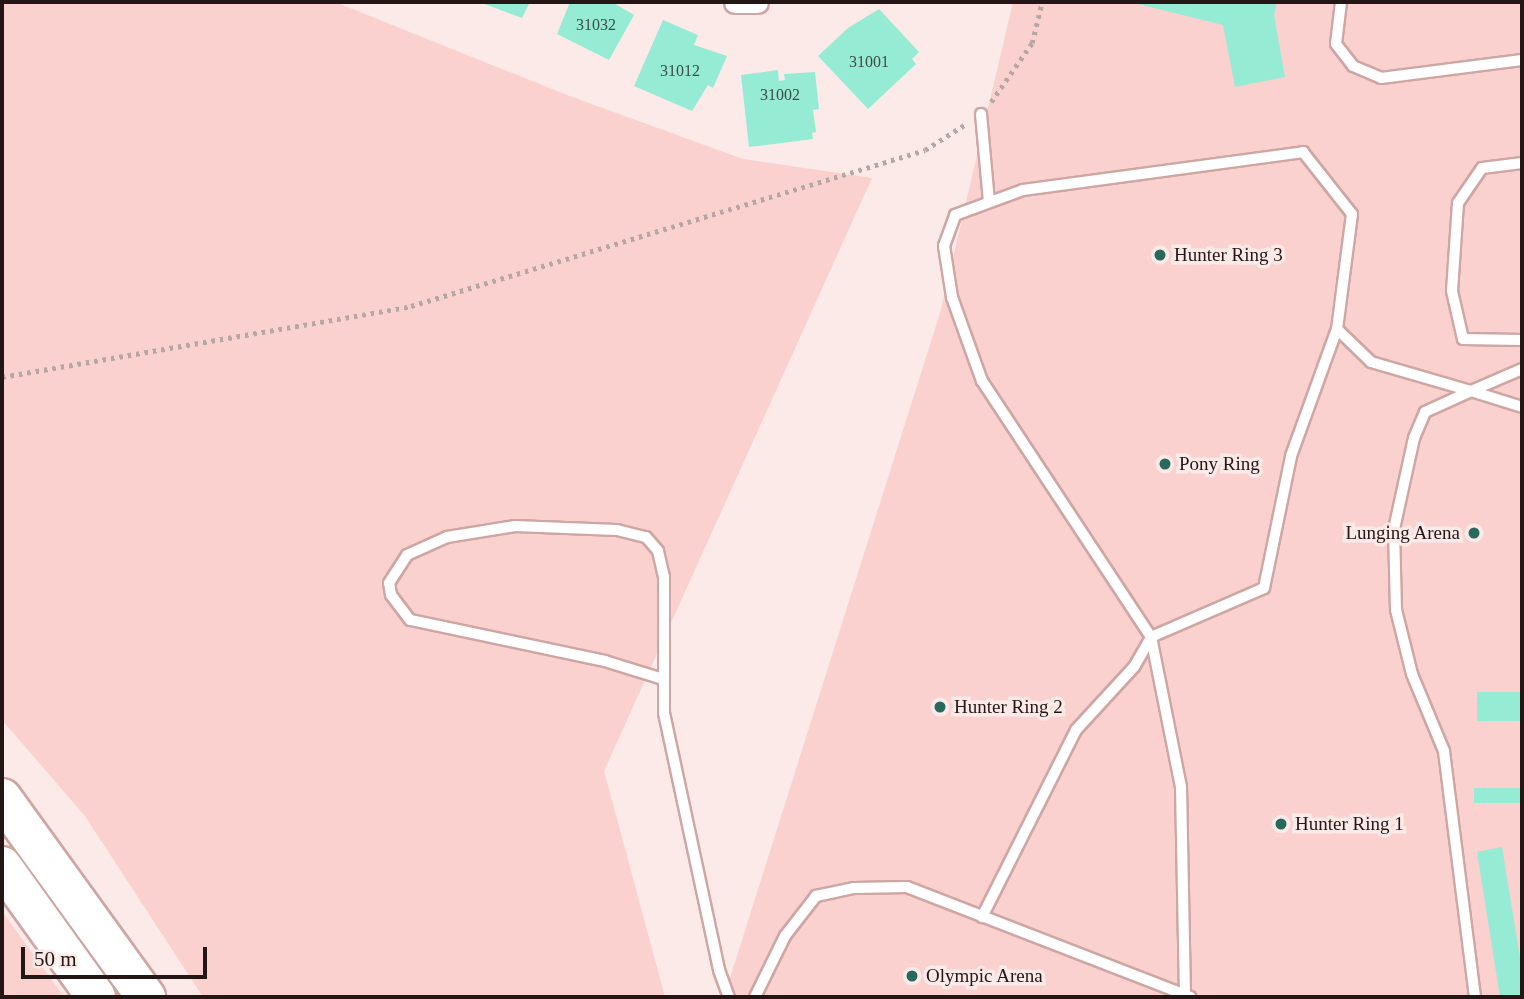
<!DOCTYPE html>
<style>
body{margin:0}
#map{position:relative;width:1524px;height:999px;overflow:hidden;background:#fbeae8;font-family:"Times New Roman",serif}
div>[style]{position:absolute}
.green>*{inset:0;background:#fad1ce}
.building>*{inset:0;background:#96ebd4;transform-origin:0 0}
.path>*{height:4.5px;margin-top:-2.25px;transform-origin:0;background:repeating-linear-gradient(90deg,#b6a6a4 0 3.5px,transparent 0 8.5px)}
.roads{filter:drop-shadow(2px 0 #cea6a3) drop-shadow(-2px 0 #cea6a3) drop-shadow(0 2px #cea6a3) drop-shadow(0 -2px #cea6a3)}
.lane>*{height:10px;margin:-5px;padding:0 5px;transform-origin:5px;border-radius:5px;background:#fff}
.street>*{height:21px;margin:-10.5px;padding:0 10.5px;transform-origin:10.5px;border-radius:10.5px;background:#fff}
.highway>*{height:38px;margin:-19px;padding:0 19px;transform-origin:19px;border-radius:19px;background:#fff}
.dots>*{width:19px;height:19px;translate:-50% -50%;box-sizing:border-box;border:4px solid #fbeae8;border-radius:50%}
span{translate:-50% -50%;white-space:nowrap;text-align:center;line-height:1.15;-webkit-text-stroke:7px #fbeae8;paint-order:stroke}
.number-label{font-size:16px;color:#404b45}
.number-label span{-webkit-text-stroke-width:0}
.poi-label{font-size:19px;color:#241615}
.left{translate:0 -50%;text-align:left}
.right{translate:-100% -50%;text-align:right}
.frame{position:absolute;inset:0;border:4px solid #241615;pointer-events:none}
.scale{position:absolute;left:21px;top:947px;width:186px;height:32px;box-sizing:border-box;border:4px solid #241615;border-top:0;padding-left:9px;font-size:21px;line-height:24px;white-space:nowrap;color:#241615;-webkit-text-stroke:5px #fbeae8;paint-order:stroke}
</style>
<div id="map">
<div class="green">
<div style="clip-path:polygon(2px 2px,335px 2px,567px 95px,743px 159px,872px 178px,604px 771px,665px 997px,203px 997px,85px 816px,2px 720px)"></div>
<div style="clip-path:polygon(1013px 2px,1522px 2px,1522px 997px,724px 997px,940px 313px)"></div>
<div style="clip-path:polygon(2px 911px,64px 997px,2px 997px)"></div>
</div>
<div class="building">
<div style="clip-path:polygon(479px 2px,530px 2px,522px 18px)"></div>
<div style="clip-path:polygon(570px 2px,612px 2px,634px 15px,609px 60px,557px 34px)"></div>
<div style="clip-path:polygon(1277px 2px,1274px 15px,1285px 77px,1235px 87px,1223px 25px,1134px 3px)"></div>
<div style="clip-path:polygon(879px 9px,919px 52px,912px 59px,916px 64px,868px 109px,818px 56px,848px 28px)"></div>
<div style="clip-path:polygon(663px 20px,698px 35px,694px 45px,727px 56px,713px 88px,708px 85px,692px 111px,634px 86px)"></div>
<div style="clip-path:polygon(778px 70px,779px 81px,785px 80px,784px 74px,815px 72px,819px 109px,813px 110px,816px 132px,812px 133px,813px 139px,749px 147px,741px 75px)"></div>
<div style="left:1522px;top:692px;width:29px;height:45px;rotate:90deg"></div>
<div style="left:1522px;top:788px;width:15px;height:48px;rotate:90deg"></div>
<div style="clip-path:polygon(1502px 847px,1522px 970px,1522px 997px,1500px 997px,1477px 852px)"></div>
</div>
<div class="path">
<div style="left:991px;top:102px;width:72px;rotate:-55.2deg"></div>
<div style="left:1032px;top:43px;width:42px;rotate:-76.3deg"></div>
<div style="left:2px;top:377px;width:415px;rotate:-9.8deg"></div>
<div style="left:411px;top:306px;width:537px;rotate:-16.88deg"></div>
<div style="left:925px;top:150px;width:49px;rotate:-32.4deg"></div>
</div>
<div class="roads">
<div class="lane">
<div style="left:1341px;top:2px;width:42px;rotate:96.8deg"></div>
<div style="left:1336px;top:44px;width:28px;rotate:52deg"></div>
<div style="left:1353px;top:66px;width:30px;rotate:23deg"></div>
<div style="left:1381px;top:78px;width:142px;rotate:-7.3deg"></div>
<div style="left:981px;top:114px;width:88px;rotate:84.8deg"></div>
<div style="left:1522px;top:163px;width:40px;rotate:172.9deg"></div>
<div style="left:1482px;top:168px;width:42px;rotate:124.4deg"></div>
<div style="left:1458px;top:203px;width:88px;rotate:93.9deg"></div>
<div style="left:1452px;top:291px;width:49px;rotate:77.1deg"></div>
<div style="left:1463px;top:339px;width:59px;rotate:1deg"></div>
<div style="left:663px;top:679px;width:61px;rotate:-162.8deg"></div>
<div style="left:605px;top:661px;width:199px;rotate:-168.1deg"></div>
<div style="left:410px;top:620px;width:31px;rotate:-127deg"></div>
<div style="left:391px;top:595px;width:12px;rotate:-99deg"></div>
<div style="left:389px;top:583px;width:33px;rotate:-57deg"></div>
<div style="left:407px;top:555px;width:44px;rotate:-24.2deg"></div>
<div style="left:447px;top:537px;width:69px;rotate:-9.2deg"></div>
<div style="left:515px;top:526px;width:102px;rotate:2.2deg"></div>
<div style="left:617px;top:530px;width:30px;rotate:14deg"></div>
<div style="left:646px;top:537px;width:18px;rotate:49deg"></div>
<div style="left:658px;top:551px;width:27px;rotate:77deg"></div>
<div style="left:664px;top:577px;width:136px;rotate:90deg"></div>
<div style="left:664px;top:713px;width:263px;rotate:77.9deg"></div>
<div style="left:719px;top:970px;width:29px;rotate:70deg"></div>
<div style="left:982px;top:917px;width:209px;rotate:-63.3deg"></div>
<div style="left:1076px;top:730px;width:86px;rotate:-47.4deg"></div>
<div style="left:1134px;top:667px;width:34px;rotate:-60deg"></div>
<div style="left:1151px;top:637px;width:307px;rotate:-123.4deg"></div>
<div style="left:982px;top:381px;width:89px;rotate:-109.7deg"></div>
<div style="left:952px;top:297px;width:52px;rotate:-98.9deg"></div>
<div style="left:944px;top:246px;width:33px;rotate:-70deg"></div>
<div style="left:955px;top:215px;width:72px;rotate:-20.2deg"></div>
<div style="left:1023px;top:190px;width:283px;rotate:-7.7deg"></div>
<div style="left:1303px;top:152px;width:79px;rotate:51.7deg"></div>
<div style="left:1352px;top:214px;width:116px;rotate:97.4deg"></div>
<div style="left:1337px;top:329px;width:47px;rotate:44.1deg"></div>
<div style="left:1371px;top:362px;width:104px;rotate:16.2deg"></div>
<div style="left:1471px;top:391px;width:56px;rotate:-23.3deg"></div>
<div style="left:1185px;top:995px;width:208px;rotate:-91.1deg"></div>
<div style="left:1181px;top:787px;width:153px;rotate:-101.3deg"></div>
<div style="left:1151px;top:637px;width:123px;rotate:-23.4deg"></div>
<div style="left:1264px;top:588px;width:135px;rotate:-78.4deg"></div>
<div style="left:1291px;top:456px;width:135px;rotate:-70.1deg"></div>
<div style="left:755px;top:997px;width:68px;rotate:-63.8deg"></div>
<div style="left:785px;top:936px;width:51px;rotate:-52.2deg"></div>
<div style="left:816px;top:896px;width:39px;rotate:-12deg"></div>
<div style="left:854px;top:888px;width:53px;rotate:-1.1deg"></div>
<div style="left:907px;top:887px;width:304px;rotate:21.2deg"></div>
<div style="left:1475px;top:997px;width:248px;rotate:-97.2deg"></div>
<div style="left:1444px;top:751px;width:83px;rotate:-112.6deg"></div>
<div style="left:1412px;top:674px;width:66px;rotate:-104deg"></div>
<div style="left:1396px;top:610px;width:81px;rotate:-91.4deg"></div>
<div style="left:1394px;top:529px;width:93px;rotate:-77.6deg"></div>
<div style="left:1414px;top:438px;width:28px;rotate:-67deg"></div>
<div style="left:1425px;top:412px;width:51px;rotate:-24.5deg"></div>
<div style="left:1471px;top:391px;width:53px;rotate:17.4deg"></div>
</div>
<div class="street">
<div style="left:735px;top:2px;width:22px"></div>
</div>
<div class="highway">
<div style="left:2px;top:798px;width:246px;rotate:54.1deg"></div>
<div style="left:2px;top:866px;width:161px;rotate:54.3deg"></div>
</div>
</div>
<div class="dots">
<div style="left:1160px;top:255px;background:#27695a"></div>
<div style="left:1165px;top:464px;background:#27695a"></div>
<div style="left:1474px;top:533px;background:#27695a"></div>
<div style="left:940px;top:707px;background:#27695a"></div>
<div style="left:1281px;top:824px;background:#27695a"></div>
<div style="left:912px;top:976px;background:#27695a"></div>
</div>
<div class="number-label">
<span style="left:596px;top:25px">31032</span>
<span style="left:869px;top:62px">31001</span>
<span style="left:680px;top:71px">31012</span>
<span style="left:780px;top:95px">31002</span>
</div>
<div class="poi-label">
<span class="left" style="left:1174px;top:255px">Hunter Ring 3</span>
<span class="left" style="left:1179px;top:464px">Pony Ring</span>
<span class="right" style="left:1460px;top:533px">Lunging Arena</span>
<span class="left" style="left:954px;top:707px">Hunter Ring 2</span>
<span class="left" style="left:1295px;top:824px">Hunter Ring 1</span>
<span class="left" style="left:926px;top:976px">Olympic Arena</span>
</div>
<div class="frame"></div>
<div class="scale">50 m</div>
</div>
